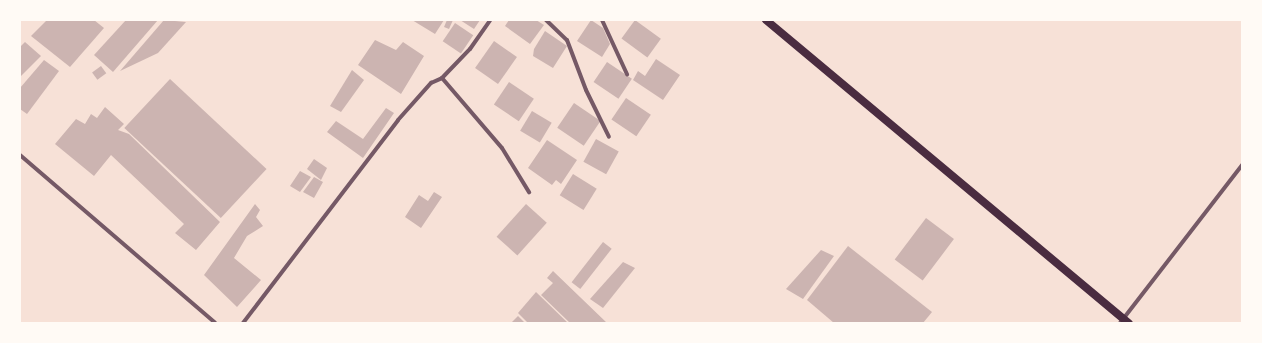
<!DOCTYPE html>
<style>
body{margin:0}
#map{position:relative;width:1262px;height:343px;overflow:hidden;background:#f7e1d7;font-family:Jost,sans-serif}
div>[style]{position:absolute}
.building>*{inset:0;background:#ccb4b1;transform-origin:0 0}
.minor>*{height:4px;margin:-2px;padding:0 2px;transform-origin:2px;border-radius:2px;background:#755966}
.secondary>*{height:8px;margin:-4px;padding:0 4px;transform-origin:4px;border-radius:4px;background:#4a2c40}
span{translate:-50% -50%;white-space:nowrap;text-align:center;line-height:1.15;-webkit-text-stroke:3.5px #fffaf5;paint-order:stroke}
.frame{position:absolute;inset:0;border:21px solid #fffaf5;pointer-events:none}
</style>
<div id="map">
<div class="building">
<div style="clip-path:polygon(47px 20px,94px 20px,104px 28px,70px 67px,31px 36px)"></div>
<div style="clip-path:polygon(126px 20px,158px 20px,113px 72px,94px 55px)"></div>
<div style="clip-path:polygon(164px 20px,186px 22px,158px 53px,120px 71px)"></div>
<div style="clip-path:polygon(412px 20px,444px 20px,435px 34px)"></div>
<div style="clip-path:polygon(447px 20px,453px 20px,449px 29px,444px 27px)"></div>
<div style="clip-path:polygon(460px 20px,480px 20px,474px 29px)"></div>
<div style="clip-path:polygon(509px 20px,536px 20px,544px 25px,530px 44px,505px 26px)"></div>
<div style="clip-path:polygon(591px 20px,603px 28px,610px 44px,602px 57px,577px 41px)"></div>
<div style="left:635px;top:20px;width:32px;height:23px;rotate:36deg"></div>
<div style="left:455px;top:23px;width:22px;height:22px;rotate:34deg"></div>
<div style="clip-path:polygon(545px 31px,567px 46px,553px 68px,533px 56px,534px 49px)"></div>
<div style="clip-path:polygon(375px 40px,396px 50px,403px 42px,424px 56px,401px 94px,358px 65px)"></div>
<div style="left:494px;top:41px;width:28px;height:33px;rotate:35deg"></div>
<div style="clip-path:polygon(25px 42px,41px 56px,20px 77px,20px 47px)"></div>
<div style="clip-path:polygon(656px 59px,680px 75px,663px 100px,633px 80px,638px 71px,645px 76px)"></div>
<div style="clip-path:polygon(44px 60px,59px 71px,27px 114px,20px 109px,20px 88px)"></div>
<div style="left:607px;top:62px;width:30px;height:24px;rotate:34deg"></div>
<div style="left:101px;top:66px;width:9px;height:11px;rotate:54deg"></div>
<div style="clip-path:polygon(352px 70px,364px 80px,341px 112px,330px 106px)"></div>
<div style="left:170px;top:79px;width:132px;height:67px;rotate:43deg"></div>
<div style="left:509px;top:82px;width:30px;height:27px;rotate:34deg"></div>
<div style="left:626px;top:98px;width:30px;height:26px;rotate:34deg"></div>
<div style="left:574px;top:103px;width:32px;height:30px;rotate:34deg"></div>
<div style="clip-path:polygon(105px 107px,124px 124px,118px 130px,129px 134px,220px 222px,196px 250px,175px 233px,184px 224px,111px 155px,94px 176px,55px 144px,76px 119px,85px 124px,91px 114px,97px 118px)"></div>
<div style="clip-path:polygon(386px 108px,394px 113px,363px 158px,327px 132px,336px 121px,363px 139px)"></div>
<div style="left:532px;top:111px;width:23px;height:23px;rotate:31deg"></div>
<div style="left:596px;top:139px;width:26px;height:26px;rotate:29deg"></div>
<div style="clip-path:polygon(547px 140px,577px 160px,561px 184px,556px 180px,552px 185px,528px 168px)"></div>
<div style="clip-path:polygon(314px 159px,327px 168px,321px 180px,307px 169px)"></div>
<div style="clip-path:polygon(300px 171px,311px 177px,300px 192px,290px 186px)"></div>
<div style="left:573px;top:174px;width:28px;height:25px;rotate:32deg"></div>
<div style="clip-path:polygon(314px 177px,323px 182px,314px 198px,303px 192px)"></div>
<div style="clip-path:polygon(434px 192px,442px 197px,421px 228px,405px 217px,419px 195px,428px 201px)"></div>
<div style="clip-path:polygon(255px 204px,260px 210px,256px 217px,263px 226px,247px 236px,234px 258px,261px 280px,237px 307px,204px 275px)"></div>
<div style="left:526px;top:204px;width:28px;height:44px;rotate:42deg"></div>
<div style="left:926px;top:218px;width:35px;height:52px;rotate:37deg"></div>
<div style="left:603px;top:242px;width:11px;height:51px;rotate:38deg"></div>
<div style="clip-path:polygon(848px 246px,932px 312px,923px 323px,834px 323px,807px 300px)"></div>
<div style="clip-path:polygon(821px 250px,834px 256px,803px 299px,786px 289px)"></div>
<div style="clip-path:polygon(623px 262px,635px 268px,603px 308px,590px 299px)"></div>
<div style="clip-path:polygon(553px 271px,607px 323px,570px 323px,541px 295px,553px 283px,547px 278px)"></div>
<div style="clip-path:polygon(536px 292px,568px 323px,528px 323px,518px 313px)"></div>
<div style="clip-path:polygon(518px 316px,525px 323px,511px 323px)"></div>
</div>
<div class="minor">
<div style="left:546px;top:20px;width:29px;rotate:44deg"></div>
<div style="left:567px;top:40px;width:53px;rotate:69.2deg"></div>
<div style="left:586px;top:90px;width:52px;rotate:63.9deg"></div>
<div style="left:602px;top:20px;width:60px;rotate:65.2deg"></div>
<div style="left:442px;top:78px;width:92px;rotate:49.4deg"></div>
<div style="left:502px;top:148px;width:52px;rotate:58.5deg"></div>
<div style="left:20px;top:155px;width:257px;rotate:40.7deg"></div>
<div style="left:243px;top:323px;width:255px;rotate:-52.6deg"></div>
<div style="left:398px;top:120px;width:50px;rotate:-48.3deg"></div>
<div style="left:431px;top:83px;width:12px;rotate:-24deg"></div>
<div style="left:442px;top:78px;width:40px;rotate:-46deg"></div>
<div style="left:470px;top:49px;width:35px;rotate:-55deg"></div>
<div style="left:1120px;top:323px;width:200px;rotate:-52.3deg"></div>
</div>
<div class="secondary">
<div style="left:766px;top:20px;width:473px;rotate:39.9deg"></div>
</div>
<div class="frame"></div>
</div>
